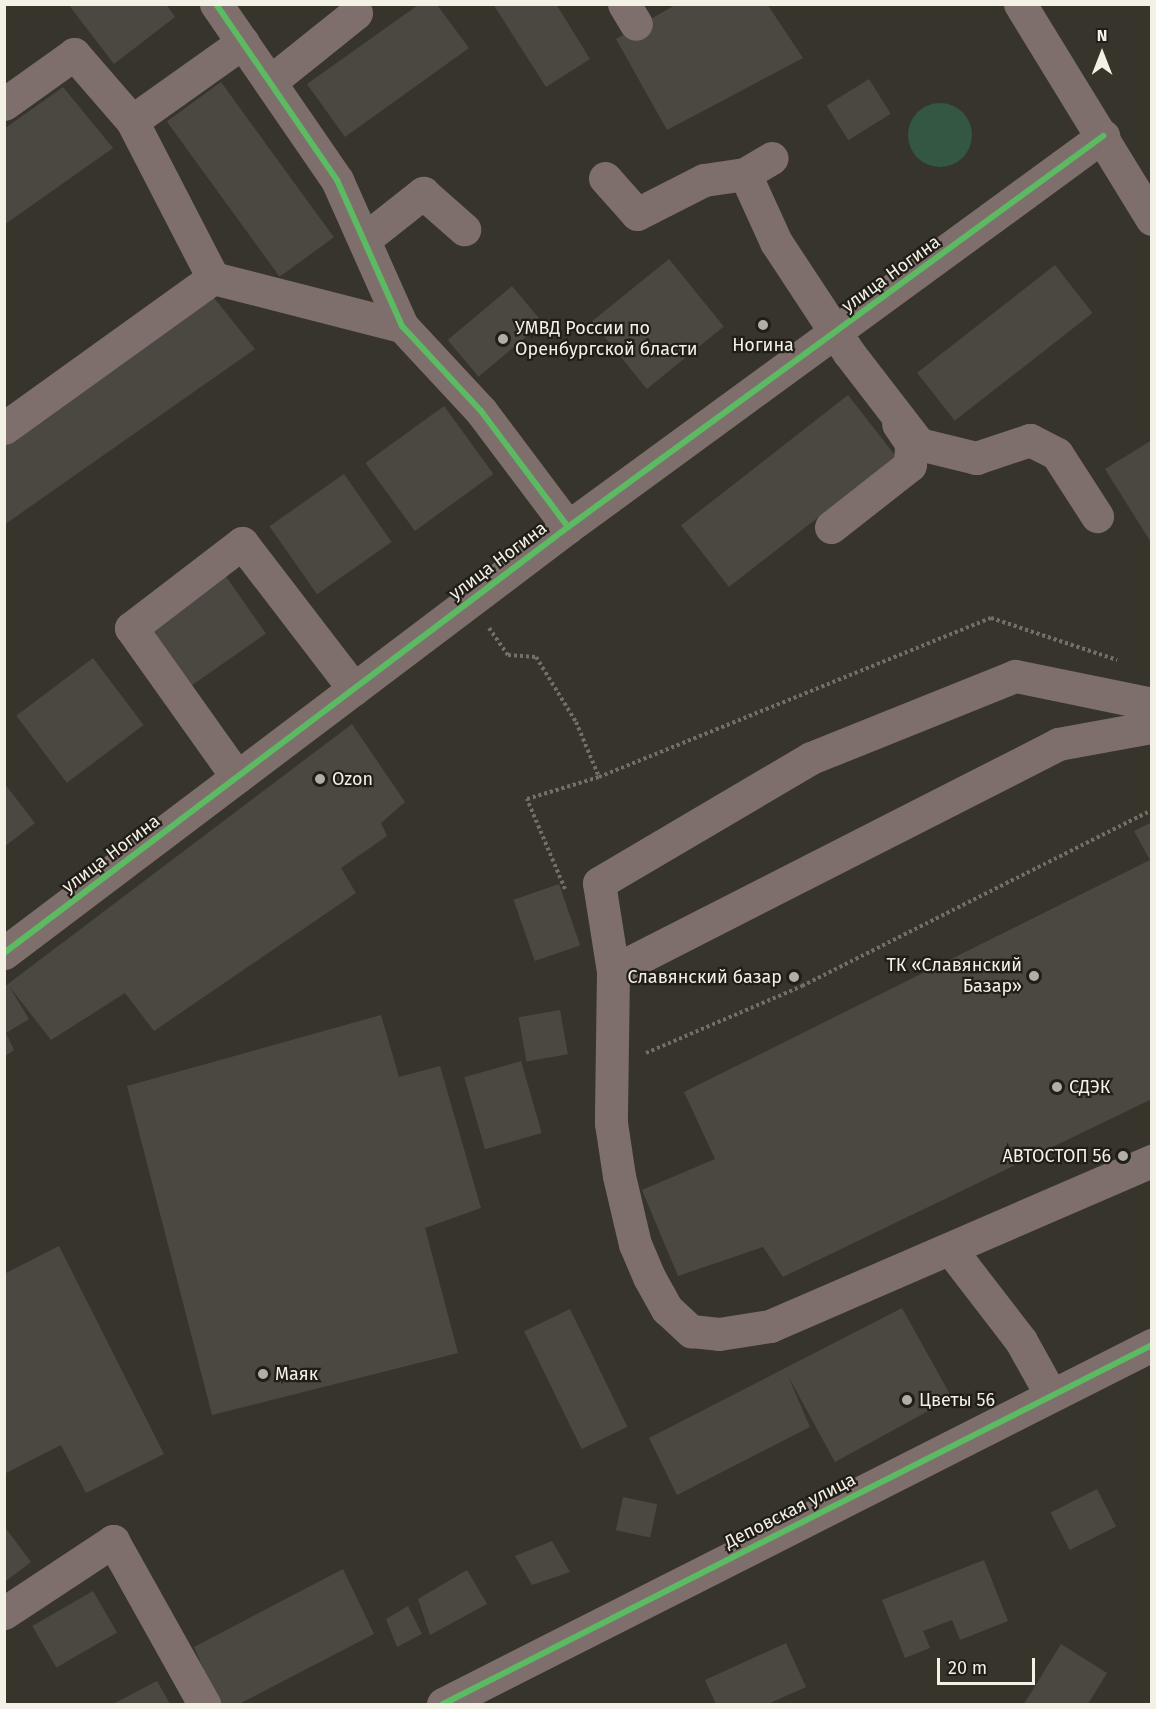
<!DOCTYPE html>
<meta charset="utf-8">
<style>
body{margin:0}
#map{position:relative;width:1156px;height:1709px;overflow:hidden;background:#37342c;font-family:"Fira Sans",sans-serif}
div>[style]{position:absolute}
.green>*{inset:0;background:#335742}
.round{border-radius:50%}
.building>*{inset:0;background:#4b4842;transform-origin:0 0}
.path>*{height:4px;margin-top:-2px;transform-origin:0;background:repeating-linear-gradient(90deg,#766d69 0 3px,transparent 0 6px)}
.minor>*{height:33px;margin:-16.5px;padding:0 16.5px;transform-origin:16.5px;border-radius:16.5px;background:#7e6f6d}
.major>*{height:33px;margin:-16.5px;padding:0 16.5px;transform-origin:16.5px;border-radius:16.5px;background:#7e6e6c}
.cycleway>*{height:6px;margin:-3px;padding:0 3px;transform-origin:3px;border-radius:3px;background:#5cba63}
.dots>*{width:16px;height:16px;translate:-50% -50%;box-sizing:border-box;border:3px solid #201e17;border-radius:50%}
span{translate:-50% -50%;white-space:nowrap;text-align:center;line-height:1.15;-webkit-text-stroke:4.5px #201e17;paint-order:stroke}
.street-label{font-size:18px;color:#f3f0e6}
.poi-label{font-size:18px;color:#f3f0e6}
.left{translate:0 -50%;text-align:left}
.right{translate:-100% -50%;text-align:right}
.frame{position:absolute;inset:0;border:6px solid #f3f0e6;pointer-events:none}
.north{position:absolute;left:1072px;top:24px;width:60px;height:60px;-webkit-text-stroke:4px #201e17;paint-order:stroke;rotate:0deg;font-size:16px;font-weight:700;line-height:24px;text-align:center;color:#f3f0e6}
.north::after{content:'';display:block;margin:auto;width:21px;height:27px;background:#f3f0e6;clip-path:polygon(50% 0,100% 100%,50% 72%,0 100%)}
.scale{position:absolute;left:937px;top:1658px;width:98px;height:27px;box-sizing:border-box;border:3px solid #f3f0e6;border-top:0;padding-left:8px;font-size:18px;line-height:21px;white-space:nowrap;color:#f3f0e6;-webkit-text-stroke:4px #201e17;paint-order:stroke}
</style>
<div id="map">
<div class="green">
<div class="round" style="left:908px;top:103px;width:64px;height:64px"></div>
</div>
<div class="building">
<div style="clip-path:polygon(68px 4px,166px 4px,175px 17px,114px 64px)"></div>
<div style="clip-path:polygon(493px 4px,556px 4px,590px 59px,546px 87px)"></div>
<div style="clip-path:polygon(677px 4px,767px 4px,803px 58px,667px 130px,616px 39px)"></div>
<div style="clip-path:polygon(418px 5px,437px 5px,469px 48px,345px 137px,307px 84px)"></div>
<div style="left:869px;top:79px;width:41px;height:50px;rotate:58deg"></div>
<div style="left:221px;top:82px;width:192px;height:67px;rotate:54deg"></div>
<div style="clip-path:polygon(63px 87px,113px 148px,4px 225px,4px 129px)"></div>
<div style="left:669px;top:259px;width:87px;height:99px;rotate:51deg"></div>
<div style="left:1055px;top:265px;width:61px;height:175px;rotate:52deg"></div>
<div style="left:512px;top:286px;width:48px;height:84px;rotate:50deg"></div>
<div style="clip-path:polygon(207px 289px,255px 349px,4px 525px,4px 433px)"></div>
<div style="left:848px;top:395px;width:78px;height:212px;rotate:52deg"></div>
<div style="left:444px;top:406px;width:84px;height:97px;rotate:54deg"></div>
<div style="clip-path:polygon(1152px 440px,1152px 544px,1105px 469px)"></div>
<div style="left:344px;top:474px;width:83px;height:91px;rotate:55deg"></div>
<div style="left:220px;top:568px;width:80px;height:95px;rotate:55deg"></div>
<div style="left:93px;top:658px;width:84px;height:96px;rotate:53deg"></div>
<div style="clip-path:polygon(352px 724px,405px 802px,381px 823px,387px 836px,341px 868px,356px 893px,154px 1031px,125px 993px,51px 1040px,9px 986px,29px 1019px,6px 1033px,14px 1050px,4px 1057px,4px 987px)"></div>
<div style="clip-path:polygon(4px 783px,35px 823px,4px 847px)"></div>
<div style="clip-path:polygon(1152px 822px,1152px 1099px,783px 1277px,763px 1247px,678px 1276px,642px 1190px,715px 1159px,684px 1092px,1150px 860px,1134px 831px)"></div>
<div style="left:559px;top:884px;width:65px;height:48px;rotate:71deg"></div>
<div style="left:560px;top:1010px;width:45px;height:42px;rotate:80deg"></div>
<div style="clip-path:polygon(381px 1015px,399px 1077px,440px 1066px,481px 1208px,425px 1228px,458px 1353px,212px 1415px,127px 1086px)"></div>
<div style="left:521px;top:1061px;width:75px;height:59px;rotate:74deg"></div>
<div style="clip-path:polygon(59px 1246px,164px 1454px,86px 1493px,61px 1445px,4px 1474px,4px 1274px)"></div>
<div style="clip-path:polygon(902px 1308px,952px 1398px,835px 1462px,788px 1376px,810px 1427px,677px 1495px,649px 1438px)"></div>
<div style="left:570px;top:1309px;width:131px;height:51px;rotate:64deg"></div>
<div style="left:1097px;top:1489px;width:42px;height:52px;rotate:63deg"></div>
<div style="left:623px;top:1497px;width:35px;height:34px;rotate:12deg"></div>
<div style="clip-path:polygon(4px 1526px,31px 1562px,6px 1581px,4px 1579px)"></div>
<div style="clip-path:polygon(552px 1541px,570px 1572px,532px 1585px,515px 1556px)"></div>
<div style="clip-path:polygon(984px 1560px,1008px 1621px,960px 1640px,952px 1620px,923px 1631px,930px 1648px,905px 1658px,882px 1600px)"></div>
<div style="clip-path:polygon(343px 1569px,374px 1634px,239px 1704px,219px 1704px,194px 1647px)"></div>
<div style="clip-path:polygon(467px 1570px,487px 1604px,430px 1635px,418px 1599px)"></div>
<div style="left:93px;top:1591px;width:48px;height:70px;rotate:60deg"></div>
<div style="clip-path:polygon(408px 1606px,422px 1634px,397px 1647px,386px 1619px)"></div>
<div style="clip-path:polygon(786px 1643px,806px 1687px,768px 1704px,716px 1704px,705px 1680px)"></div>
<div style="clip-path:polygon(1061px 1644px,1107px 1673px,1088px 1704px,1024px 1704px)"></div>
<div style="clip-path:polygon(157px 1681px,170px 1704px,113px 1704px)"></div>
</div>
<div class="path">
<div style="left:489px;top:628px;width:33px;rotate:55deg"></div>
<div style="left:508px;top:655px;width:28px;rotate:4deg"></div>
<div style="left:536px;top:657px;width:76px;rotate:58.4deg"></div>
<div style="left:576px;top:722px;width:60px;rotate:67.3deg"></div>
<div style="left:599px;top:777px;width:423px;rotate:-22.1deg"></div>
<div style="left:991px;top:618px;width:133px;rotate:18.4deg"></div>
<div style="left:565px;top:889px;width:98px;rotate:-112.9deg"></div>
<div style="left:527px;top:799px;width:75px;rotate:-17deg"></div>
<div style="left:646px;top:1053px;width:170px;rotate:-23.2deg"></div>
<div style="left:802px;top:986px;width:392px;rotate:-26.7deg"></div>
</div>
<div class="minor">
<div style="left:216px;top:4px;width:214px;rotate:55.5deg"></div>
<div style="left:337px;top:180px;width:160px;rotate:66deg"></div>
<div style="left:402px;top:326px;width:116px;rotate:47.1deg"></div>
<div style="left:481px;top:411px;width:145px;rotate:53.1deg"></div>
<div style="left:624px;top:4px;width:23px;rotate:59deg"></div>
<div style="left:271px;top:81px;width:109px;rotate:-38.7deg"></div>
<div style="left:4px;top:104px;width:86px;rotate:-35.5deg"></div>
<div style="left:74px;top:54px;width:89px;rotate:49.1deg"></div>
<div style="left:132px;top:121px;width:136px;rotate:-35.4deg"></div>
<div style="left:132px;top:121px;width:177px;rotate:62.7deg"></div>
<div style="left:745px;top:174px;width:75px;rotate:65.5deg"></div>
<div style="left:776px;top:242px;width:133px;rotate:56.7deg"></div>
<div style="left:849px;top:353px;width:115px;rotate:52.4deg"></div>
<div style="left:919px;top:444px;width:59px;rotate:13.8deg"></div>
<div style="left:976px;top:458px;width:57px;rotate:-18.4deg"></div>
<div style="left:1030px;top:440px;width:30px;rotate:27deg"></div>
<div style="left:1057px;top:454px;width:74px;rotate:57.2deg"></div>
<div style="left:605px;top:178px;width:48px;rotate:48.4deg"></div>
<div style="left:637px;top:214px;width:75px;rotate:-26.9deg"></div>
<div style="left:704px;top:180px;width:41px;rotate:-8.3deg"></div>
<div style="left:745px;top:174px;width:31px;rotate:-31deg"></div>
<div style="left:366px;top:238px;width:73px;rotate:-38.3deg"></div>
<div style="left:423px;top:193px;width:55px;rotate:41.3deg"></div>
<div style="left:4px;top:428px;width:257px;rotate:-35.7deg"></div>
<div style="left:213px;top:278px;width:195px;rotate:14.3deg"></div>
<div style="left:831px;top:527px;width:100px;rotate:-38.1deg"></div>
<div style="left:910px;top:465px;width:22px;rotate:-87deg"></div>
<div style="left:911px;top:443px;width:23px;rotate:-124deg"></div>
<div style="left:1152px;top:704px;width:140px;rotate:-168.4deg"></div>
<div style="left:1015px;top:676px;width:220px;rotate:158.1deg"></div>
<div style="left:811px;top:758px;width:246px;rotate:149.5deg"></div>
<div style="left:599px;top:883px;width:89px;rotate:81deg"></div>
<div style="left:613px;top:971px;width:152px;rotate:90.8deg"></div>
<div style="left:611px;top:1123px;width:54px;rotate:81.4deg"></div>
<div style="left:619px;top:1176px;width:70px;rotate:76.8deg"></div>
<div style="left:635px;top:1244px;width:36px;rotate:67deg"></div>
<div style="left:649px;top:1277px;width:37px;rotate:61deg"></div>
<div style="left:667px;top:1309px;width:33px;rotate:43deg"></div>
<div style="left:691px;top:1331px;width:28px;rotate:6deg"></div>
<div style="left:719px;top:1334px;width:52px;rotate:-8.9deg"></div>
<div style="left:770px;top:1326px;width:416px;rotate:-23.4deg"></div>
<div style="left:237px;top:777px;width:183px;rotate:-125.4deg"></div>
<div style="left:131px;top:628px;width:140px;rotate:-37.4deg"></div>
<div style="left:242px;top:543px;width:184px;rotate:52.5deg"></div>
<div style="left:4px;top:953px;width:707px;rotate:-37.06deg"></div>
<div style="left:568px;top:527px;width:663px;rotate:-36.16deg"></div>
<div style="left:613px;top:971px;width:500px;rotate:-27deg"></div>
<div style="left:1058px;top:744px;width:96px;rotate:-10.3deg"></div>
<div style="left:951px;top:1250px;width:115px;rotate:52.4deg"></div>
<div style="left:1021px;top:1341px;width:62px;rotate:60.9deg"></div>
<div style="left:4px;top:1613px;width:131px;rotate:-33.4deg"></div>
<div style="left:113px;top:1541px;width:187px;rotate:60.8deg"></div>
<div style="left:443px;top:1704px;width:795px;rotate:-26.86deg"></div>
</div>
<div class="major">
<div style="left:1020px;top:4px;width:252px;rotate:58.5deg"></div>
</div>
<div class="cycleway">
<div style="left:216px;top:4px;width:214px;rotate:55.5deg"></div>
<div style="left:337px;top:180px;width:160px;rotate:66deg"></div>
<div style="left:402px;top:326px;width:116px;rotate:47.1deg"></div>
<div style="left:481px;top:411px;width:145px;rotate:53.1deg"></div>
<div style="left:4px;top:953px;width:707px;rotate:-37.06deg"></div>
<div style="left:568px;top:527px;width:663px;rotate:-36.16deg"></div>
<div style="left:443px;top:1704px;width:795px;rotate:-26.86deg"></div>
</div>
<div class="dots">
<div style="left:763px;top:325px;background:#b1aea5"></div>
<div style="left:503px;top:339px;background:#b1aea5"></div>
<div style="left:320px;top:779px;background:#b1aea5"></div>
<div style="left:1034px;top:976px;background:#b1aea5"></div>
<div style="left:794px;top:977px;background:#b1aea5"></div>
<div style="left:1057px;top:1087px;background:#b1aea5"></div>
<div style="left:1123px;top:1156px;background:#b1aea5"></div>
<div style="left:263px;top:1374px;background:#b1aea5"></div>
<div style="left:907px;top:1400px;background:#b1aea5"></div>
</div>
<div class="street-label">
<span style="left:891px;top:274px;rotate:-36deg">улица Ногина</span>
<span style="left:498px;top:561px;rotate:-37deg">улица Ногина</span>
<span style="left:111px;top:854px;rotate:-37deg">улица Ногина</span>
<span style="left:790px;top:1511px;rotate:-27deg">Деповская улица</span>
</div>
<div class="poi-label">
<span class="left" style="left:515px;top:339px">УМВД России по<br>Оренбургской бласти</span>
<span style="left:763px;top:345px">Ногина</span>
<span class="left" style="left:332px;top:779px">Ozon</span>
<span class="right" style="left:1022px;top:976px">ТК «Славянский<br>Базар»</span>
<span class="right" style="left:782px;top:977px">Славянский базар</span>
<span class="left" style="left:1069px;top:1087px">СДЭК</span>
<span class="right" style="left:1111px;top:1156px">АВТОСТОП 56</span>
<span class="left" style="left:275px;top:1374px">Маяк</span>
<span class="left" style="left:919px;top:1400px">Цветы 56</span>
</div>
<div class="frame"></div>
<div class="north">N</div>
<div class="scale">20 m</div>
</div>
